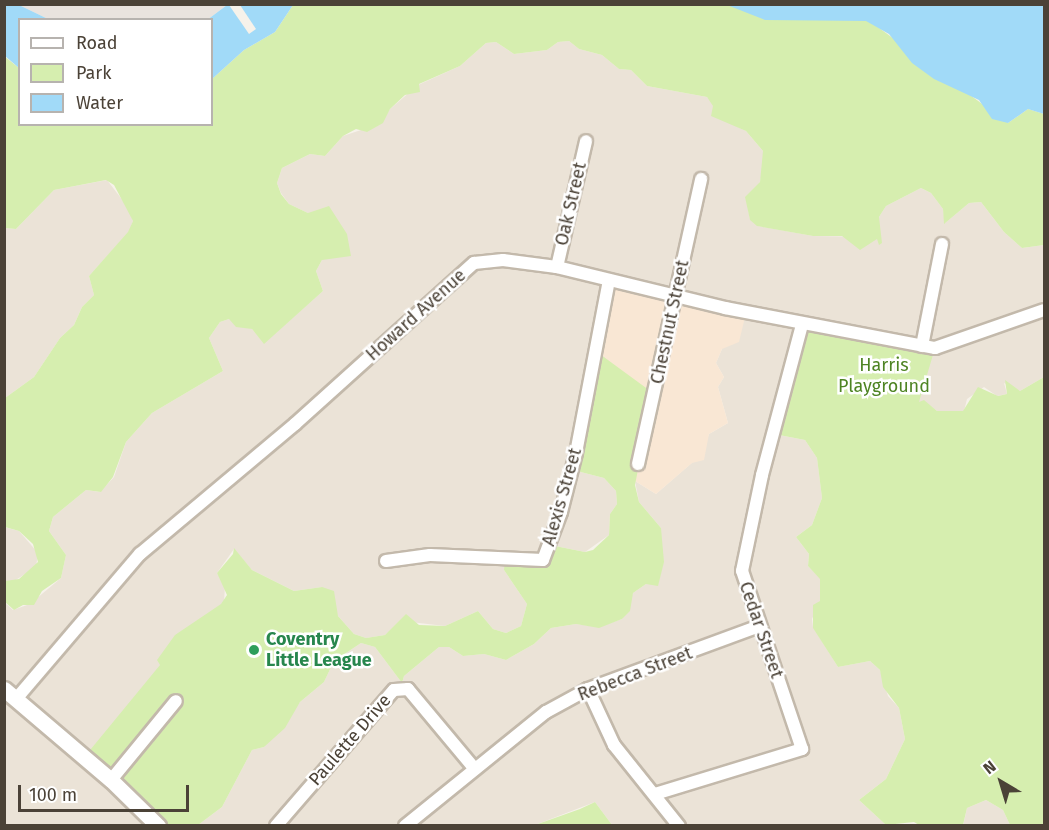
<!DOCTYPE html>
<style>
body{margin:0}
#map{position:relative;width:1049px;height:830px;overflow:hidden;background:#f6f2ea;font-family:"Fira Sans",sans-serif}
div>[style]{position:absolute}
.residential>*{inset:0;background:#ebe3d7}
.commercial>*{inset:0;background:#f9e7d4}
.industrial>*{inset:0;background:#e9e3de}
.green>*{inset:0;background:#d6eeaf}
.water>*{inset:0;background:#a1daf8}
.pier>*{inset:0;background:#f6f2ea}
.roads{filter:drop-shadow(2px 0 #c3b9ab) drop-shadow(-2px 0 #c3b9ab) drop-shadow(0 2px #c3b9ab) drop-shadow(0 -2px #c3b9ab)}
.minor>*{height:12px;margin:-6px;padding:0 6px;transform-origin:6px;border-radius:6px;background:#fff}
.tertiary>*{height:15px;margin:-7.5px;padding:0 7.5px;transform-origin:7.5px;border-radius:7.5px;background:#fff}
.dots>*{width:16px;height:16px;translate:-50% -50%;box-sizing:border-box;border:3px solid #fff;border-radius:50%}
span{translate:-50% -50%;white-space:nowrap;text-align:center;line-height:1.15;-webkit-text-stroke:5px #fff;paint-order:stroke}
.street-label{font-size:18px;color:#4b4237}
.park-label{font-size:18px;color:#4e8423}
.leisure-label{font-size:18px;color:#27864d;font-weight:700}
.left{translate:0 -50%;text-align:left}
.frame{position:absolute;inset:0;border:6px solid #4b4237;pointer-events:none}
.legend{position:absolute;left:18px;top:18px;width:195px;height:108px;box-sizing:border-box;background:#fff;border:2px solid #b7b3af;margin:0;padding:8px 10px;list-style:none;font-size:18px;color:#4b4237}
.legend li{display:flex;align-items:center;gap:12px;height:30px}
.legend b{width:30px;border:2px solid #b7b3af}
.north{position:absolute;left:971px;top:752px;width:60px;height:60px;-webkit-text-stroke:4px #fff;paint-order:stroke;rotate:322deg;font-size:16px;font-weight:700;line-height:24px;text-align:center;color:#4b4237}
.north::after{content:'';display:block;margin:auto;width:21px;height:27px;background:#4b4237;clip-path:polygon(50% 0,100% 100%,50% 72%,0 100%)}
.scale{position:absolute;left:18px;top:785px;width:171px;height:27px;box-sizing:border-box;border:3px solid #4b4237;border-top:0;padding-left:8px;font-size:18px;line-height:21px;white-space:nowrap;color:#4b4237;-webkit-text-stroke:4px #fff;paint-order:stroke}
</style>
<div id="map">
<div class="residential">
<div style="clip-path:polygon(569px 41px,579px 49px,602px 55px,619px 69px,631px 70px,647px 86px,707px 97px,734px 125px,746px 131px,763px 151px,765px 160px,760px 182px,748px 209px,750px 219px,758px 226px,813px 236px,879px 237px,879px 217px,886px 206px,921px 188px,931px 193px,943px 209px,945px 223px,969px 203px,981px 202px,1004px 232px,1022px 248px,1044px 245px,1044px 377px,1020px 391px,1004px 383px,1007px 394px,997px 396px,984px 387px,967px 399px,964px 411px,953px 414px,937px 411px,924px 401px,908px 409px,774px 434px,805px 440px,817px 458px,822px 498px,812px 525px,796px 537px,809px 554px,808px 566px,820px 578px,820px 601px,812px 619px,813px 627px,838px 667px,870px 661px,880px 670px,888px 696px,899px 708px,905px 739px,886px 779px,859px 800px,886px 825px,612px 825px,595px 802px,535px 825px,198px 825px,222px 807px,252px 750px,264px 747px,300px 702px,324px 682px,334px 661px,361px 643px,375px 647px,402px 683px,404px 676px,439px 647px,449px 647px,463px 656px,484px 654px,506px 660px,534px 644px,551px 628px,576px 624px,599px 627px,622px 619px,633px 593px,646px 584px,661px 528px,639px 502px,635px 481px,656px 494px,702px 454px,709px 434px,728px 423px,718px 387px,724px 377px,716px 363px,722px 349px,680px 295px,573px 470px,604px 478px,616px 491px,617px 504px,610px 514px,609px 535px,585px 552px,555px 546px,548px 566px,514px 560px,504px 570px,527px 604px,521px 626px,506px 633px,493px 629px,478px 611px,445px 626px,402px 621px,385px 635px,366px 638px,354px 634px,338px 616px,322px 587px,294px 591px,252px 570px,234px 549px,217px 573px,225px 586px,224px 602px,160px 664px,150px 825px,5px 825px,4px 602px,13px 610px,30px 604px,61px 578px,66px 555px,49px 531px,53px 517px,86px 490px,100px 492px,114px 477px,126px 442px,152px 413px,223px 371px,209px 338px,220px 322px,229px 319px,252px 329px,264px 343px,323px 291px,316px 271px,322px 260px,308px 213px,289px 204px,281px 193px,277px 183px,282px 168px,310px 154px,325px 156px,343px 136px,382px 123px,390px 109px,418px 85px,460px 66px,486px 43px,496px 42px,514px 54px,547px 50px,558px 42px)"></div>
<div style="clip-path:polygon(107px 180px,127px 206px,133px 221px,129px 232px,89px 276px,94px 295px,82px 307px,74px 325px,60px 338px,34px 377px,5px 398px,4px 228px,16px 229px,54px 190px)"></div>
<div style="clip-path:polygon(4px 527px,19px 531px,38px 553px,36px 567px,11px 583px,5px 581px)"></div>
<div style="clip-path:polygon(986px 800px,1003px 810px,1010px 825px,963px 826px,967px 808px)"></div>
</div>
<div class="commercial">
<div style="clip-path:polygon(609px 279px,746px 313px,739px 342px,722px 349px,716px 363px,724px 377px,718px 387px,728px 423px,709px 434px,704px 460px,692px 463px,656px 494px,635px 481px,646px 392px,598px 352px)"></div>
</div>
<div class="industrial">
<div style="clip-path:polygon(19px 5px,227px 5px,207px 20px,48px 19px)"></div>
</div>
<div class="green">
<div style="clip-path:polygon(742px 4px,836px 8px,871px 22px,1008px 123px,1028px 109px,1044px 114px,1044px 245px,1022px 248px,1004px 232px,981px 202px,969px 203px,944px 224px,943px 209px,931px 193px,921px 188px,886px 206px,879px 217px,882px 243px,879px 245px,877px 239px,860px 250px,842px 236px,813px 236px,757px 226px,750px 220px,745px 197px,760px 182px,763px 151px,746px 131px,711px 116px,713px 106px,707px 97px,647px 86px,631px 70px,619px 69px,602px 55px,579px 49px,569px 41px,558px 42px,547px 50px,514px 54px,496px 42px,486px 43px,460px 66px,419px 84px,420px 92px,405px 95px,390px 109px,383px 123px,367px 132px,356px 129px,343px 136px,325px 156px,310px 154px,282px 168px,277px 183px,281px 194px,289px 204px,308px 213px,329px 206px,347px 234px,351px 256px,322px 260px,316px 271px,323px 291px,264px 344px,252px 329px,236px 327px,229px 319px,220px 322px,209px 338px,223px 371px,152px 413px,126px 442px,113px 477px,101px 492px,86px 490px,53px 517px,49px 531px,66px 555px,61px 578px,42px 591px,34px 605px,23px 605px,14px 610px,5px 602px,5px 581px,19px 579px,38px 562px,33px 544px,19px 531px,5px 527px,5px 398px,34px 377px,60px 338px,74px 325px,82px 307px,94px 295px,89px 276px,128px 232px,133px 221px,114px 185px,106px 180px,54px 190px,16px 229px,5px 228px,4px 56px,19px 68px,20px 124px,212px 124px,212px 79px,244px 50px,275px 32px,293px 5px)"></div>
<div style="clip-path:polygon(802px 325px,935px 348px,919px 402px,924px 400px,937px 411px,963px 411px,978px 387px,998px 396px,1007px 394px,1005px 380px,1020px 391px,1044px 377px,1044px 825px,1010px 825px,1003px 810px,986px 800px,967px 808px,963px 825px,919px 825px,914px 822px,886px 825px,859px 800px,886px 779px,905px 739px,899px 708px,883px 687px,880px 670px,870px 661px,838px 667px,813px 628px,813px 605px,820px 601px,820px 579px,808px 566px,809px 554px,796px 537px,812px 525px,822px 498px,817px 458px,805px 440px,774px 434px)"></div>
<div style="clip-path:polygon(597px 352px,653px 393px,635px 485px,639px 502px,661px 528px,664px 562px,658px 586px,646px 584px,633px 593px,630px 611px,622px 619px,599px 628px,576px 624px,551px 628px,534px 644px,506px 660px,484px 654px,463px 656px,449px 647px,439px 647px,404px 676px,402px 683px,375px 647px,361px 643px,334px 661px,324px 682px,300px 702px,285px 728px,264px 747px,252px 750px,222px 807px,198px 825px,150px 825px,86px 755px,160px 665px,157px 660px,175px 635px,221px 604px,227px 595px,217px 573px,233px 554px,234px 548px,252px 570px,294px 591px,322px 587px,334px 591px,338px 616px,354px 634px,366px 638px,385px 635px,406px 614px,419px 625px,445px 626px,478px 611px,493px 629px,506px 633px,521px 626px,527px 604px,504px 570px,505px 559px,543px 567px,548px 566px,555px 546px,585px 552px,593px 550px,609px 535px,610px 514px,617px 504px,616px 491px,604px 478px,573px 470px)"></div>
<div style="clip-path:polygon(595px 802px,612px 825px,535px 825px,580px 809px)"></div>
</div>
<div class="water">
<div style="clip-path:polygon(4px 5px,19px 5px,48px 19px,20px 20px,19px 68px,5px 56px)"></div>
<div style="clip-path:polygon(227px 5px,293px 5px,275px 32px,244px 50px,212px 79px,212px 20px,207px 20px)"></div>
<div style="clip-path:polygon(727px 5px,1044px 5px,1044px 114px,1028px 109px,1008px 123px,992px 119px,979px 100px,934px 79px,912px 63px,889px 34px,866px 21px,765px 20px)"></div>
</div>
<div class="pier">
<div style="clip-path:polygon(229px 5px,240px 5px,256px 29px,249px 34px)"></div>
</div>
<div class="roads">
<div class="minor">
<div style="left:557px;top:267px;width:129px;rotate:-77deg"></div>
<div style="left:922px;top:346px;width:104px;rotate:-78.9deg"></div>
<div style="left:638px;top:464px;width:292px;rotate:-77.5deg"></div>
<div style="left:386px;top:561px;width:44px;rotate:-7.8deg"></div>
<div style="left:430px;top:555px;width:113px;rotate:2.5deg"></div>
<div style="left:543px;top:560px;width:51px;rotate:-69.4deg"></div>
<div style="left:561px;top:512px;width:61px;rotate:-75.7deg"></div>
<div style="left:576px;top:453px;width:176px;rotate:-79.2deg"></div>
<div style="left:588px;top:689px;width:62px;rotate:65.1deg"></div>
<div style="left:614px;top:745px;width:104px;rotate:51.3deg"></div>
<div style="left:16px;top:699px;width:191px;rotate:-49.5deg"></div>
<div style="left:140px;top:554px;width:202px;rotate:-40deg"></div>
<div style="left:295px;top:424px;width:241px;rotate:-42deg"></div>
<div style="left:474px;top:263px;width:29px;rotate:-6deg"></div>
<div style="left:503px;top:260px;width:54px;rotate:7.4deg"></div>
<div style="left:557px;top:267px;width:173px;rotate:13.7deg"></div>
<div style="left:725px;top:308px;width:214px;rotate:10.8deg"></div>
<div style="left:935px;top:348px;width:115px;rotate:-19.2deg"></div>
<div style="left:111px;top:780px;width:102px;rotate:-50.6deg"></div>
<div style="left:655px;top:794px;width:154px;rotate:-17deg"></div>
<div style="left:802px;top:749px;width:188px;rotate:-108.6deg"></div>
<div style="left:742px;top:571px;width:98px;rotate:-78.2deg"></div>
<div style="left:762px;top:475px;width:155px;rotate:-75.1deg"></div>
<div style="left:276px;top:826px;width:180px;rotate:-49.1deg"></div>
<div style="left:394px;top:690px;width:14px;rotate:-4deg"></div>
<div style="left:408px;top:689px;width:104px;rotate:50.1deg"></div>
<div style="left:405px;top:826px;width:181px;rotate:-39deg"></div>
<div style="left:546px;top:712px;width:48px;rotate:-28.7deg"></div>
<div style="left:588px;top:689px;width:182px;rotate:-20.2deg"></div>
</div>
<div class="tertiary">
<div style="left:4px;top:689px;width:140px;rotate:40.4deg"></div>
<div style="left:111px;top:780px;width:66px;rotate:44.4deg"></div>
</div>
</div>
<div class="dots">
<div style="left:254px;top:650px;background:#2e9e5b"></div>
</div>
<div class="street-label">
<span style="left:571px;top:204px;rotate:-77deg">Oak Street</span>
<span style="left:416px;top:315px;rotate:-42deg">Howard Avenue</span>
<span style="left:670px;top:322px;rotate:-78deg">Chestnut Street</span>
<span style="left:562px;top:497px;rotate:-74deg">Alexis Street</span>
<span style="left:761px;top:630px;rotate:71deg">Cedar Street</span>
<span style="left:635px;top:674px;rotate:-21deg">Rebecca Street</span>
<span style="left:350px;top:740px;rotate:-49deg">Paulette Drive</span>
</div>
<div class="park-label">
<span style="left:884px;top:376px">Harris<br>Playground</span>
</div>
<div class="leisure-label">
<span class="left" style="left:266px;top:650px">Coventry<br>Little League</span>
</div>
<div class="frame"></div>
<ul class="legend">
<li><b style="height:8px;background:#fff"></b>Road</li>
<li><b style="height:16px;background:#d6eeaf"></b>Park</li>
<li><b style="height:16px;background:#a1daf8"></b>Water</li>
</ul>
<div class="north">N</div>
<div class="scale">100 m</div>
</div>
